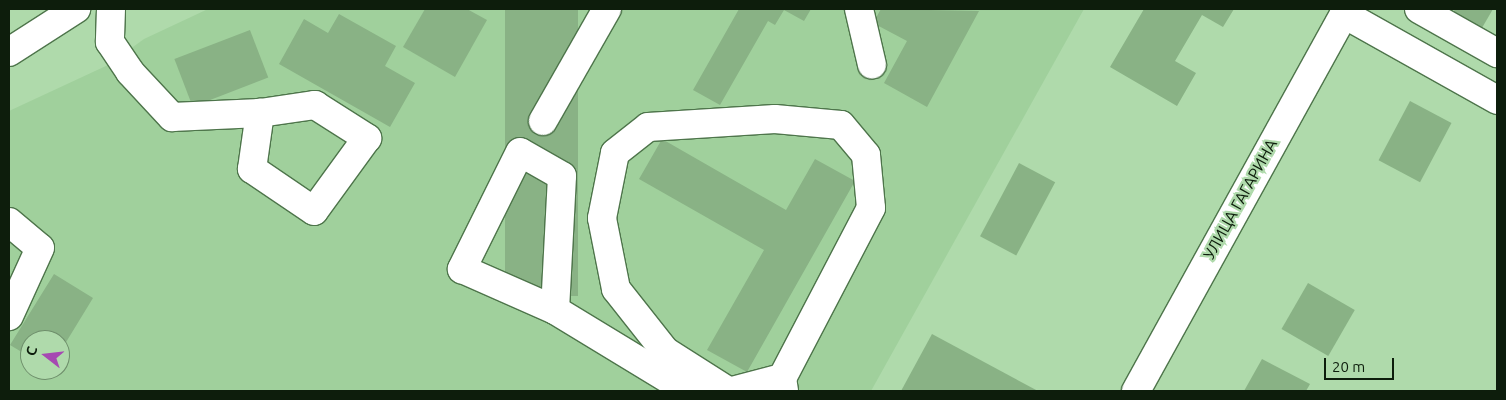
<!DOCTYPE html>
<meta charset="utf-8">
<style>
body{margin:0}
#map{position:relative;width:1506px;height:400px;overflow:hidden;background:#afdaab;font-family:Ubuntu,sans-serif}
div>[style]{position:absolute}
.built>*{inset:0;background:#a0d09c}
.building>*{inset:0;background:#89b285;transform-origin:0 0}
.roads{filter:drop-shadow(1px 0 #4e754b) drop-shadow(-1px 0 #4e754b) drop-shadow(0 1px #4e754b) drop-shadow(0 -1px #4e754b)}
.minor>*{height:28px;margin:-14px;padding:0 14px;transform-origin:14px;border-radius:14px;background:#fff}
.major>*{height:28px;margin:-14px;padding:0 14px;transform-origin:14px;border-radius:14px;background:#fff}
span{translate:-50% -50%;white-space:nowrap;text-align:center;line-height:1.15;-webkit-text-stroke:4.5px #afdaab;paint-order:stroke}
.street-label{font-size:16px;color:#0d1d0c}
.frame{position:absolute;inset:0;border:10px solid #0d1d0c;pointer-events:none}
.north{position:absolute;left:20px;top:330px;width:50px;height:50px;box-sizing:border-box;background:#afdaab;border:1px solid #6e8e6b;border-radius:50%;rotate:286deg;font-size:14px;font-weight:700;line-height:20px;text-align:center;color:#0d1d0c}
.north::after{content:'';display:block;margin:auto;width:18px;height:22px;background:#a649b2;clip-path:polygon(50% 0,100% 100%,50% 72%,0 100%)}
.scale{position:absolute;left:1324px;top:358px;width:70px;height:22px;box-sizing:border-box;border:2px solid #0d1d0c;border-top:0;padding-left:6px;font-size:15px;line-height:18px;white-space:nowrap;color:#0d1d0c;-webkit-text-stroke:4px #afdaab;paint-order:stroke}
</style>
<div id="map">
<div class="built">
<div style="clip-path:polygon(evenodd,208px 9px,1084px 9px,871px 391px,9px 391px,9px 111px,108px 65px,144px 39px,208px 9px,30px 340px,60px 340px,60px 370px,30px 370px,30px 340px)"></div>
</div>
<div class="building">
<div style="clip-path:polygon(425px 9px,467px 9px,487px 20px,455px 77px,403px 47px)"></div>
<div style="left:505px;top:9px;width:73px;height:287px"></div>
<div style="clip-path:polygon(739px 9px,811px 9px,804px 21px,784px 10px,775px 25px,768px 21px,720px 105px,693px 90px)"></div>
<div style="clip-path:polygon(881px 9px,979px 11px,927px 107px,884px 83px,907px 41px,873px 23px)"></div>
<div style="clip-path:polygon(1144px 9px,1234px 9px,1223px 27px,1202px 15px,1175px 61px,1196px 73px,1177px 106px,1110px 67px)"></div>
<div style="clip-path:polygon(1455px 9px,1493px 9px,1479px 33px,1451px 17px)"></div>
<div style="clip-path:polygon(339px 14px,396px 46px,385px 66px,415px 83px,390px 127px,279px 64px,304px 19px,328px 33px)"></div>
<div style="left:250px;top:30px;width:51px;height:81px;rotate:69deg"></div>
<div style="left:1410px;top:101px;width:47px;height:67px;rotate:28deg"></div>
<div style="clip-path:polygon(662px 139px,786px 210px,815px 159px,855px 181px,747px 372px,707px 350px,764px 250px,639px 179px)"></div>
<div style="left:1019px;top:163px;width:41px;height:83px;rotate:28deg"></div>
<div style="clip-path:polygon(54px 274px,93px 298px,60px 352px,60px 340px,30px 340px,30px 357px,10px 345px)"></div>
<div style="left:1308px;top:283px;width:54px;height:53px;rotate:30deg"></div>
<div style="clip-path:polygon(932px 334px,1038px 391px,901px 391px)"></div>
<div style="clip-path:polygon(1262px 359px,1310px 384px,1306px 391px,1244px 391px)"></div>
</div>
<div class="roads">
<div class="minor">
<div style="left:111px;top:9px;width:33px;rotate:92deg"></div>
<div style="left:110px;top:42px;width:36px;rotate:56deg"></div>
<div style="left:130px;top:72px;width:62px;rotate:47deg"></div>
<div style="left:172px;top:117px;width:88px;rotate:-2.6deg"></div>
<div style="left:260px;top:113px;width:56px;rotate:-8.3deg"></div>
<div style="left:315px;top:105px;width:62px;rotate:32.4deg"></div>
<div style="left:367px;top:138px;width:90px;rotate:126deg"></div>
<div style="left:314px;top:211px;width:75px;rotate:-145.9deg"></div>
<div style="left:252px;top:169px;width:57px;rotate:-81.9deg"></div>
<div style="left:859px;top:9px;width:57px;rotate:76.9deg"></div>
<div style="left:1419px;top:9px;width:90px;rotate:29.4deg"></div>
<div style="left:1344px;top:14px;width:176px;rotate:29.3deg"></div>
<div style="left:9px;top:52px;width:80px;rotate:-32.7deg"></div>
<div style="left:543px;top:121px;width:129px;rotate:-60.3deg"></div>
<div style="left:9px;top:222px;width:40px;rotate:40deg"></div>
<div style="left:40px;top:248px;width:75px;rotate:114.5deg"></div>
<div style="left:555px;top:310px;width:134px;rotate:-87deg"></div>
<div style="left:562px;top:176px;width:48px;rotate:-150.3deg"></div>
<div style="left:520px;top:152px;width:131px;rotate:116.4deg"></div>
<div style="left:462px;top:269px;width:102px;rotate:23.8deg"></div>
<div style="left:555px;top:310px;width:156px;rotate:31.3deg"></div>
<div style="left:728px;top:391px;width:75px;rotate:-147.6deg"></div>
<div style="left:665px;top:351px;width:79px;rotate:-128.3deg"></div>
<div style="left:616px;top:289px;width:72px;rotate:-101.2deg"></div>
<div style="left:602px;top:218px;width:66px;rotate:-78.7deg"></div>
<div style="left:615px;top:153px;width:42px;rotate:-38.2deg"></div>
<div style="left:648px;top:127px;width:127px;rotate:-3.6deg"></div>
<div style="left:775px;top:119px;width:66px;rotate:5.2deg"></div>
<div style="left:841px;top:125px;width:39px;rotate:50deg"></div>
<div style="left:866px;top:155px;width:53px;rotate:84.6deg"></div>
<div style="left:871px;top:208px;width:192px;rotate:117.6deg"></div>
<div style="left:782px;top:378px;width:13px;rotate:81deg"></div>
<div style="left:732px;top:391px;width:52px;rotate:-14.6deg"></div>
</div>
<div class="major">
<div style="left:1136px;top:391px;width:436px;rotate:-61.1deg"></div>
</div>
</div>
<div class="street-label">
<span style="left:1240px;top:199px;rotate:-61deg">УЛИЦА ГАГАРИНА</span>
</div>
<div class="frame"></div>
<div class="north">С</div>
<div class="scale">20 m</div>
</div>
